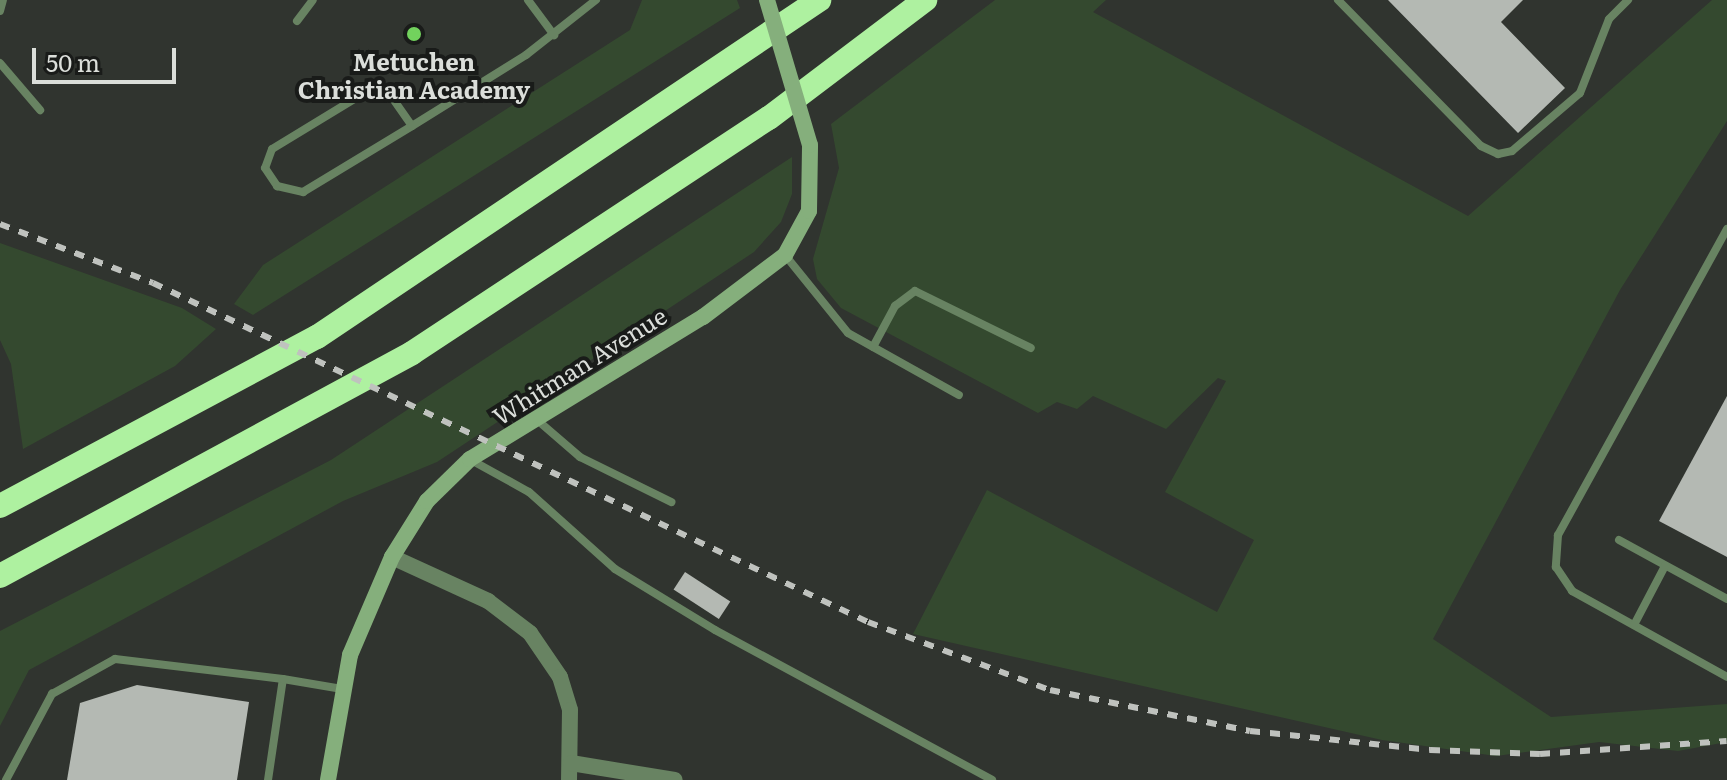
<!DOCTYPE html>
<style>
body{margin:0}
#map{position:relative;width:1727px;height:780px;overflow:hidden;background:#30342f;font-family:Literata,serif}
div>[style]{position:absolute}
.green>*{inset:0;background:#34492f}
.building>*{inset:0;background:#b4b9b3;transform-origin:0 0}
.lane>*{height:8px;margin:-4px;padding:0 4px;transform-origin:4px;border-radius:4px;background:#688362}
.street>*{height:16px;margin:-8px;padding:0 8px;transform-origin:8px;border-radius:8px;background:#688362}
.secondary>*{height:16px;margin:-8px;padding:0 8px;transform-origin:8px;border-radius:8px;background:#85af7c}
.highway>*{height:24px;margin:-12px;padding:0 12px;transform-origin:12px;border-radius:12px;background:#aef1a0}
.rail>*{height:6px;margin-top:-3px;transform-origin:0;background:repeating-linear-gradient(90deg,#bfc2be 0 10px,transparent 0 20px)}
.secondary-bridge>*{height:16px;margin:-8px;padding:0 8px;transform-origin:8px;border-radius:8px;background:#85af7c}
.dots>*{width:22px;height:22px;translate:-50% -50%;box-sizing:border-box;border:4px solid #191b19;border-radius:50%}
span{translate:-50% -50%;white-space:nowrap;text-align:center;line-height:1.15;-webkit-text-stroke:8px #191b19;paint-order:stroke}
.poi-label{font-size:24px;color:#dbdeda;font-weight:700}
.street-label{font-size:24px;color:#dbdeda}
.scale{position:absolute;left:32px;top:48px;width:144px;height:36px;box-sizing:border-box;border:4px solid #dbdeda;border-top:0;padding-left:10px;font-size:24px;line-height:28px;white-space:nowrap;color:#dbdeda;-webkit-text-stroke:6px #191b19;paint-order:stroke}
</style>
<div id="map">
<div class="green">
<div style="clip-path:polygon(642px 0,737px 0,740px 8px,253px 315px,234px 304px,263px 265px,630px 30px)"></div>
<div style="clip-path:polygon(995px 0,1106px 0,1093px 12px,1468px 216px,1712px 0,1727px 0,1727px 121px,1620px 290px,1433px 639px,1551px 717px,1727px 704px,1727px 742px,1678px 751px,1599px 742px,1496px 756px,1382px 740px,913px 634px,987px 490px,1217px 612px,1254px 540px,1165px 492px,1226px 381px,1218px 378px,1166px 429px,1093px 396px,1077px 409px,1057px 402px,1038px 413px,841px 308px,817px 279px,813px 259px,839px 168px,831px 124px)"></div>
<div style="clip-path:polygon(792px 157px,792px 194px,781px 222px,754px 252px,437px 462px,343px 501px,29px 670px,0 726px,0 631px,331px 460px)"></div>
<div style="clip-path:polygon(0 243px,182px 308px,216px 329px,175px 366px,23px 449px,11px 364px,0 340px)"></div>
</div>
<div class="building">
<div style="clip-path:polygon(1388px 0,1523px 0,1501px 22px,1565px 88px,1518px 133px)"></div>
<div style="clip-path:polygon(1727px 396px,1727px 557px,1659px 521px)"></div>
<div style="left:685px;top:572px;width:54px;height:21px;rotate:33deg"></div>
<div style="clip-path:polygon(137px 685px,249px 702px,237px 780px,67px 780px,80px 703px)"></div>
</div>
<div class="lane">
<div style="left:528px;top:0;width:44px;rotate:53.4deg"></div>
<div style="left:1338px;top:0;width:204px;rotate:45.6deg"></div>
<div style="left:1481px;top:146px;width:19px;rotate:25deg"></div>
<div style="left:1498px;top:154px;width:14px;rotate:-12deg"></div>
<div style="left:1512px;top:151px;width:89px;rotate:-40.5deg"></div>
<div style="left:1580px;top:93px;width:79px;rotate:-68.6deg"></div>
<div style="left:1609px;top:19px;width:27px;rotate:-45deg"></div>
<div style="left:0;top:11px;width:11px;rotate:-75deg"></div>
<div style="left:297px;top:21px;width:26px;rotate:-53deg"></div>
<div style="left:0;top:63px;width:62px;rotate:49.6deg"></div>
<div style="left:412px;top:126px;width:39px;rotate:-125deg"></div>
<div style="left:390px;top:94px;width:17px;rotate:-156deg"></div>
<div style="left:374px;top:87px;width:119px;rotate:148.7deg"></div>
<div style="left:272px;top:149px;width:20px;rotate:110deg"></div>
<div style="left:265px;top:168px;width:22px;rotate:56deg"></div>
<div style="left:277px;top:186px;width:27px;rotate:13deg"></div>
<div style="left:303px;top:192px;width:127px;rotate:-31.2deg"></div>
<div style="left:412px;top:126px;width:134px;rotate:-31.9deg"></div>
<div style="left:526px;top:55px;width:89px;rotate:-38.2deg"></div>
<div style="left:1727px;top:229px;width:350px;rotate:118.9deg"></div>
<div style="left:1558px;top:535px;width:32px;rotate:94deg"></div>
<div style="left:1556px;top:567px;width:29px;rotate:56deg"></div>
<div style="left:1572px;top:591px;width:177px;rotate:29deg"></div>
<div style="left:785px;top:255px;width:100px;rotate:51.1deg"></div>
<div style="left:848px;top:333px;width:127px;rotate:29.2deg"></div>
<div style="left:873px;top:347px;width:47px;rotate:-61.8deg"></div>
<div style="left:895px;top:306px;width:25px;rotate:-37deg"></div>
<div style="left:915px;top:291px;width:129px;rotate:26.2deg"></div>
<div style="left:536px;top:419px;width:58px;rotate:40.8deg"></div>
<div style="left:580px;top:457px;width:102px;rotate:26.3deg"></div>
<div style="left:471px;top:460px;width:66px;rotate:28.9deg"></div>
<div style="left:529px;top:492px;width:115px;rotate:41.8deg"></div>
<div style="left:615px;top:569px;width:117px;rotate:31.4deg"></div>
<div style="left:715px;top:630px;width:315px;rotate:28.4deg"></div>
<div style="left:1619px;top:540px;width:123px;rotate:28.6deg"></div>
<div style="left:1634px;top:625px;width:67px;rotate:-62.3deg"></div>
<div style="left:6px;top:780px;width:98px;rotate:-61.9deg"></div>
<div style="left:52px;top:694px;width:72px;rotate:-29.1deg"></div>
<div style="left:115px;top:659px;width:169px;rotate:6.8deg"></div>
<div style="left:268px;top:780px;width:102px;rotate:-81.6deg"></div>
<div style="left:283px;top:679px;width:60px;rotate:9.6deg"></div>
</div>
<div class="street">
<div style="left:392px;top:557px;width:106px;rotate:24.6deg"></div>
<div style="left:488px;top:601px;width:53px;rotate:37.3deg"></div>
<div style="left:530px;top:633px;width:53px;rotate:55.7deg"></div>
<div style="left:560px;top:677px;width:34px;rotate:73deg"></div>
<div style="left:570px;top:710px;width:70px;rotate:90.8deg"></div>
<div style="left:571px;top:763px;width:105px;rotate:9.3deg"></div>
</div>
<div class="secondary">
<div style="left:328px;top:780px;width:127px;rotate:-80deg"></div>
<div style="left:350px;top:655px;width:107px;rotate:-66.8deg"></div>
<div style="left:392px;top:557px;width:66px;rotate:-58deg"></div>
<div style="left:427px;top:501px;width:60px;rotate:-44.3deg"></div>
<div style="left:470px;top:459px;width:273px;rotate:-31.4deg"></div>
<div style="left:703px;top:317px;width:103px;rotate:-37.1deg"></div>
<div style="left:785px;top:255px;width:50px;rotate:-61.4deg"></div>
<div style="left:809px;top:211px;width:66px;rotate:-89.1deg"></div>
</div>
<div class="highway">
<div style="left:0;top:506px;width:359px;rotate:-28.1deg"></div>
<div style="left:317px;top:337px;width:605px;rotate:-33.87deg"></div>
<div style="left:0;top:576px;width:468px;rotate:-28.4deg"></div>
<div style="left:412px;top:353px;width:427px;rotate:-33.4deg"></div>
<div style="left:769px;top:118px;width:196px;rotate:-37.1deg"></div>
</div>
<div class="rail">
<div style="left:0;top:224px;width:164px;rotate:21.1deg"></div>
<div style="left:153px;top:283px;width:791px;rotate:25.37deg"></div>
<div style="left:868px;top:622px;width:194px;rotate:20.5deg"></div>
<div style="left:1050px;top:690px;width:204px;rotate:11.6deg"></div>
<div style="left:1250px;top:731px;width:181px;rotate:6deg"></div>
<div style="left:1430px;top:750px;width:110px;rotate:2.1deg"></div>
<div style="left:1540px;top:754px;width:187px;rotate:-4deg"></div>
</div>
<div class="secondary-bridge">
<div style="left:767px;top:0;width:151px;rotate:73.5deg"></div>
</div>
<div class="dots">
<div style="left:414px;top:34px;background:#72d25d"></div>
</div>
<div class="poi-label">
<span style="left:414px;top:75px">Metuchen<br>Christian Academy</span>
</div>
<div class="street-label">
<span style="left:579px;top:365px;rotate:-32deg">Whitman Avenue</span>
</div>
<div class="scale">50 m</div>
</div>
